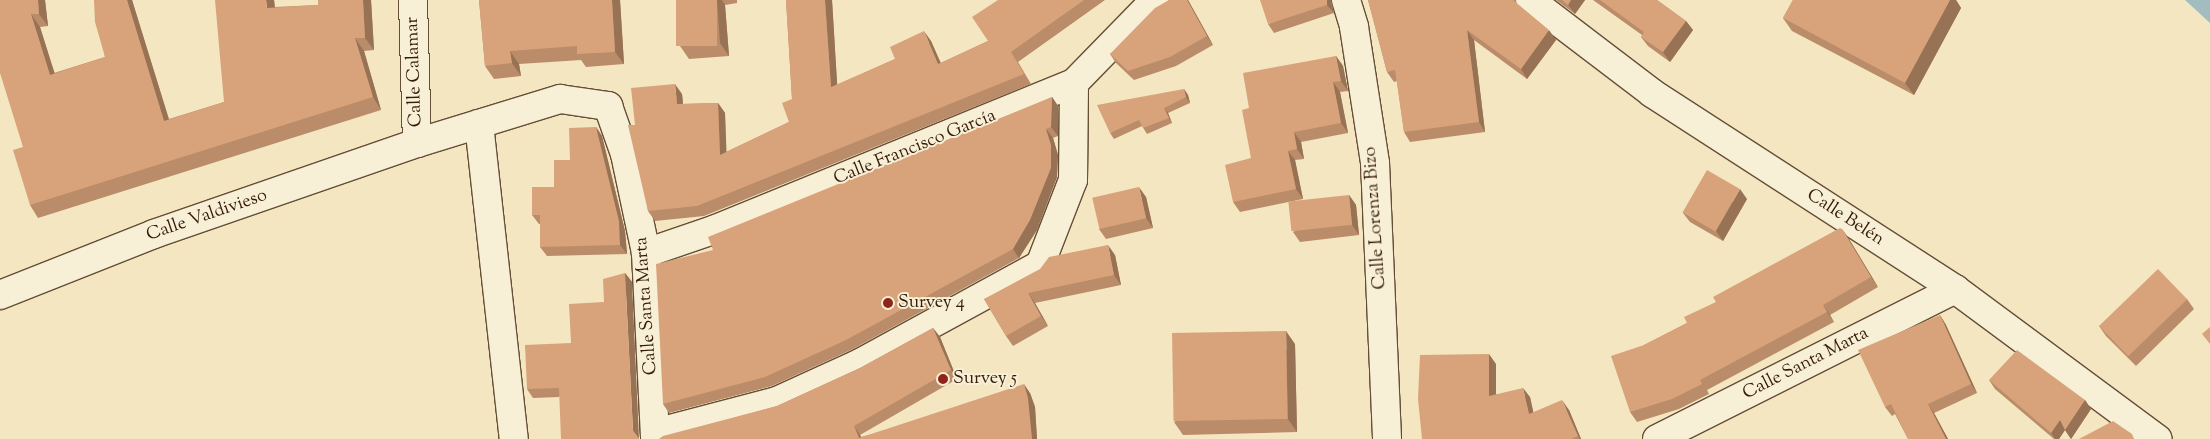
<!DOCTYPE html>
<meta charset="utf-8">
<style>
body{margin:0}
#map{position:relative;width:2210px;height:439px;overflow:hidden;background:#f4e6c1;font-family:"Sorts Mill Goudy",serif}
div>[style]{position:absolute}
.water>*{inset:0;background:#a2bcbf}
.roads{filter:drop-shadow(1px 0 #654e36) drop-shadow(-1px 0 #654e36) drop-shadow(0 1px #654e36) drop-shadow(0 -1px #654e36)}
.minor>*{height:28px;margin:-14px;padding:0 14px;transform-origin:14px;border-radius:14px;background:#f8efd7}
.wall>*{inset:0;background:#ba8c69}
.shaded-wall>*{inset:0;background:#977255}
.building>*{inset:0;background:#d8a37a;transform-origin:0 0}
.dots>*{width:14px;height:14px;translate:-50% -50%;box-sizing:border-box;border:2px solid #f8efd7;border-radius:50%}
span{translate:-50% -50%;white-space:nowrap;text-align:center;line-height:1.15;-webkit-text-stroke:4px #f8efd7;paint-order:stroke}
.street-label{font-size:18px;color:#351c08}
.poi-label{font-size:18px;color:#351c08}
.left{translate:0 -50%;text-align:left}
</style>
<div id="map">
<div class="water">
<div style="clip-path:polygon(2185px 0,2210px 0,2210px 23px)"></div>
</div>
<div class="roads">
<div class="minor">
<div style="left:413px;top:0;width:143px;rotate:88.4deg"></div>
<div style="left:1346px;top:0;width:28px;rotate:73deg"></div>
<div style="left:1354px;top:27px;width:138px;rotate:81.2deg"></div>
<div style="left:1375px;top:163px;width:276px;rotate:87.5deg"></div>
<div style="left:1530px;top:0;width:153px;rotate:37.3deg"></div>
<div style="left:1652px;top:93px;width:361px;rotate:32.9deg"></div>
<div style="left:1955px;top:289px;width:252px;rotate:36.5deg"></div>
<div style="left:479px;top:124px;width:317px;rotate:83.7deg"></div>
<div style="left:646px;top:253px;width:74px;rotate:-18.9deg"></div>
<div style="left:716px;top:229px;width:387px;rotate:-22.2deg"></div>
<div style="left:1074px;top:83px;width:116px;rotate:-45.7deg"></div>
<div style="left:0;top:295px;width:166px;rotate:-21.6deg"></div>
<div style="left:154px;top:234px;width:278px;rotate:-19.1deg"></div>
<div style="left:417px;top:143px;width:150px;rotate:-17.1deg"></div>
<div style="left:560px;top:99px;width:49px;rotate:8.3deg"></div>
<div style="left:608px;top:106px;width:51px;rotate:70.5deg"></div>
<div style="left:625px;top:154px;width:101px;rotate:78deg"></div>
<div style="left:646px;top:253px;width:186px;rotate:87.2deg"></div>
<div style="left:655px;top:433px;width:126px;rotate:-14.7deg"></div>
<div style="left:777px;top:401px;width:91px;rotate:-24.6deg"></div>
<div style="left:860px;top:363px;width:205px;rotate:-28.6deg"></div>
<div style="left:1040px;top:265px;width:91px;rotate:-68.8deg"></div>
<div style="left:1073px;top:180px;width:97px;rotate:-89.4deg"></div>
<div style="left:1657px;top:439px;width:334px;rotate:-26.7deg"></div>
</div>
</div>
<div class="wall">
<div style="clip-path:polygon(0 0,45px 0,48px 26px,40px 27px,54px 73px,105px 57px,94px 0,132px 0,169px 119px,224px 102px,274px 0,275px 7px,318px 5px,318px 0,371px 0,374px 50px,364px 51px,381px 110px,38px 218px,30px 205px,23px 147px)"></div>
<div style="clip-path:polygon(479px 0,620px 0,624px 64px,586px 67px,581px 60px,519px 64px,521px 76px,494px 79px,485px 66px)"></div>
<div style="clip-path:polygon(676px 0,737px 0,737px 3px,725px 5px,729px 56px,689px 59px,680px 46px)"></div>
<div style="clip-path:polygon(786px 0,832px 0,837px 85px,895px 59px,931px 41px,941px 63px,988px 41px,998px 0,1105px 0,1018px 62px,1031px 84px,704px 216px,655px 221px,648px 211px,635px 125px,682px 94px,683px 104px,718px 103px,725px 113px,726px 152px,789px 122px,792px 99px)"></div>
<div style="clip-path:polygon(1188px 0,1213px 45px,1176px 66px,1134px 80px,1116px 63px,1110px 54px)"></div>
<div style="clip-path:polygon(1331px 0,1334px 13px,1274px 33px,1268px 24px)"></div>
<div style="clip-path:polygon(1368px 0,1516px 0,1516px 3px,1556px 40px,1527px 79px,1474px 40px,1485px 132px,1410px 142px,1404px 132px,1397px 81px,1394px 82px,1387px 72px)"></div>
<div style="clip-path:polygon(1556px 0,1585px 0,1575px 14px)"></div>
<div style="clip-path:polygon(1593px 0,1657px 0,1686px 21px,1693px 30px,1670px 62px,1648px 46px,1641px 37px,1642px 35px)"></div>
<div style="clip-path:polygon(1793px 0,1956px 0,1961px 8px,1914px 95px,1792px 31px,1783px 18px)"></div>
<div style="clip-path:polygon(1336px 56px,1343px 66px,1348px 91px,1340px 92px,1348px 133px,1301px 142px,1304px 159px,1295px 160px,1303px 199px,1240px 212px,1233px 202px,1251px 158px,1249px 108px)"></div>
<div style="clip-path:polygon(1184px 89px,1188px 95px,1190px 103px,1168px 113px,1172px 123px,1147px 134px,1142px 126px,1114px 139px,1110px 133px)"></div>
<div style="clip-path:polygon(1052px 97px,1058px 106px,1058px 136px,1053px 138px,1058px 155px,1057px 177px,1037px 230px,1019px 258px,853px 349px,772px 386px,669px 413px,663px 404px,713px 250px)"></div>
<div style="clip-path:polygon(596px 127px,602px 136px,625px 231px,627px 254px,547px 256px,540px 247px,540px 224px,539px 224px,532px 215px,554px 187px,570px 160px)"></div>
<div style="clip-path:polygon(1349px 195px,1356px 205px,1359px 235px,1300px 242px,1293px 232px)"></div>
<div style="clip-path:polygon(1146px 197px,1153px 228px,1106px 239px,1099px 229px)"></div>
<div style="clip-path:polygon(1747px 199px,1723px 241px,1690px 222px,1683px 213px)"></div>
<div style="clip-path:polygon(1842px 229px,1849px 239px,1878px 287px,1830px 315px,1834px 322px,1707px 390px,1709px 394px,1679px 409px,1637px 422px,1630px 412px,1644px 345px,1687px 323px,1716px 302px)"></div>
<div style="clip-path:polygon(1115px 255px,1121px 285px,1035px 303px,1048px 326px,1013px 346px,1006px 336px,984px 299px)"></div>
<div style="clip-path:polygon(625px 273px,632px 282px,559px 397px,533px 398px,527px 389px,571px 343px,604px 302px)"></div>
<div style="clip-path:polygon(2187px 299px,2194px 309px,2136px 366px,2106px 336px,2099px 326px)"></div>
<div style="clip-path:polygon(1940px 315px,1946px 325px,1977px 393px,1934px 413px,1948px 439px,1908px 439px,1895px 414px,1892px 416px,1885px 407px)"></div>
<div style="clip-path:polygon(933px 328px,940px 337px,957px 379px,860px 435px,861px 437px,1030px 393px,1035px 407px,1037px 439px,659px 439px,777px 406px,860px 368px)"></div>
<div style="clip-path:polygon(1295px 344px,1297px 432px,1183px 435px,1174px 422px)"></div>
<div style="clip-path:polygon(1496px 364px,1496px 394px,1530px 397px,1533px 412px,1569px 410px,1581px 439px,1422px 439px)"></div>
<div style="clip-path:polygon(1989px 380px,2085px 400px,2091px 409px,2071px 439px,2065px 430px,2059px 439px,2054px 439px,1995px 389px)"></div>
</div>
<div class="shaded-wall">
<div style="clip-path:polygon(38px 0,45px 0,48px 26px,39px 14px)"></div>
<div style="clip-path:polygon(127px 0,132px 0,173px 133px,164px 121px)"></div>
<div style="clip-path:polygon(266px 0,274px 0,276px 20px,267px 8px)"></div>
<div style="clip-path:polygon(363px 0,371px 0,374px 50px,365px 38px)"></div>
<div style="clip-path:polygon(612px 0,620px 0,624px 64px,615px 52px)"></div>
<div style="clip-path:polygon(717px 0,722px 0,725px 5px,729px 56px,720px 43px)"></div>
<div style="clip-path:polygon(825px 0,832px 0,838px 97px,831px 87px)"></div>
<div style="clip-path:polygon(1187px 0,1188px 0,1213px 45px,1207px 36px)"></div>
<div style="clip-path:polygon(1327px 0,1331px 0,1334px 13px,1327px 5px)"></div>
<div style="clip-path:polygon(1571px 0,1585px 0,1575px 14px,1568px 5px)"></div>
<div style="clip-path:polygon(1950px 0,1956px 0,1961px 8px,1914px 95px,1905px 83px)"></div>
<div style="clip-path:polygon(31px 14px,40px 27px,59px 87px,50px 75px)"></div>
<div style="clip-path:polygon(1686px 21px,1693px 30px,1670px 62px,1663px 52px)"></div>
<div style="clip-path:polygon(1467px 30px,1474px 40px,1485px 132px,1479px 122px)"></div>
<div style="clip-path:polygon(1549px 30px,1556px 40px,1527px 79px,1521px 69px)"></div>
<div style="clip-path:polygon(924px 31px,931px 41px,945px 74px,938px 64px)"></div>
<div style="clip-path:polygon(355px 38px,364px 51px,381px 110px,373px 97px)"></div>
<div style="clip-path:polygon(510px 51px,519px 64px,521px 76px,512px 63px)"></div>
<div style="clip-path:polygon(1336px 56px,1343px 66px,1348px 91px,1341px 81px)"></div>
<div style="clip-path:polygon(1333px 82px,1340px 92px,1348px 133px,1341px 123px)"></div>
<div style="clip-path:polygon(675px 84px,682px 94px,684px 114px,677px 104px)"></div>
<div style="clip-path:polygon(1184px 89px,1188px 95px,1190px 103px,1186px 97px)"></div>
<div style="clip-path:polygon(1052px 97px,1058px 106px,1058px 136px,1051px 127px)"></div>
<div style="clip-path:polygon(718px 103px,725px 113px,727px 165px,720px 155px)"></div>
<div style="clip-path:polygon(1164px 108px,1168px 113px,1172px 123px,1169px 118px)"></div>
<div style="clip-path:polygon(596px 127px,602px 136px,625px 231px,627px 254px,620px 245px)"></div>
<div style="clip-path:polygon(1046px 129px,1053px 138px,1058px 155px,1057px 177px,1037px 230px,1019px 258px,1013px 249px)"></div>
<div style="clip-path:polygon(1294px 132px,1301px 142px,1304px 159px,1297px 149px)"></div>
<div style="clip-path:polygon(1288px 151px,1295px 160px,1303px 199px,1296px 189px)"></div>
<div style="clip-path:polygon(1139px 187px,1146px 197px,1153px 228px,1146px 218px)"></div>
<div style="clip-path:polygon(1740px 189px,1747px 199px,1723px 241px,1716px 231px)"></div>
<div style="clip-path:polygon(1349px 195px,1356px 205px,1359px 235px,1352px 225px)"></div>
<div style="clip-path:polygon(1842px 229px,1849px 239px,1878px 287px,1871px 277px)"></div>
<div style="clip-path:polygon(1108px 245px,1115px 255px,1121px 285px,1114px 275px)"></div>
<div style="clip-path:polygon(625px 273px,632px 282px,639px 439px,633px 431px)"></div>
<div style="clip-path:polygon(1028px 293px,1035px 303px,1048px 326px,1041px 316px)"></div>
<div style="clip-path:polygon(1823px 305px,1830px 315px,1834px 322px,1827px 312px)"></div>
<div style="clip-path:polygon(1940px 315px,1946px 325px,1977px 393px,1971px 384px)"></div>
<div style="clip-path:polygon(933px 328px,940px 337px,957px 379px,951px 370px)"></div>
<div style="clip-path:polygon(1286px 331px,1295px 344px,1297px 432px,1288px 419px)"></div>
<div style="clip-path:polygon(1489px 354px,1496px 364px,1496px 406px,1489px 396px)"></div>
<div style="clip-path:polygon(1024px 384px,1030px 393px,1035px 407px,1037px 439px,1032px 439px)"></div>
<div style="clip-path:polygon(1523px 388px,1530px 397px,1536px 424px,1529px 414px)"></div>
<div style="clip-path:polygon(1562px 400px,1569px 410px,1581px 439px,1580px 439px,1578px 436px)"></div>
<div style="clip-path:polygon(2085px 400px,2091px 409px,2071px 439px,2065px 430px,2059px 439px,2055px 439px,2051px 433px,2060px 420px)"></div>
<div style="clip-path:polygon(1928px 404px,1934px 413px,1948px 439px,1946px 439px)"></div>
<div style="clip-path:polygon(854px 426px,860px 435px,862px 439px,860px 439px)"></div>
</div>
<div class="building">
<div style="clip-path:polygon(0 0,38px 0,39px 14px,31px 14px,50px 75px,105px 57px,95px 22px,94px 0,127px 0,164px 121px,224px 102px,215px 0,266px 0,267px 8px,318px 5px,318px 0,363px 0,365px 38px,355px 38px,373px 97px,30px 205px,13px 150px,23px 147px,0 73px)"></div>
<div style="clip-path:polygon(479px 0,612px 0,615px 52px,577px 54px,577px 46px,510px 51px,512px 63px,485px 66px)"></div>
<div style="left:676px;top:0;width:41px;height:46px"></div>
<div style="clip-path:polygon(786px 0,825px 0,831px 87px,895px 59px,890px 47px,924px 31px,938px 64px,988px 41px,972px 17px,998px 0,1084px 0,1011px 52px,1024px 74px,697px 206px,648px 211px,628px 125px,635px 125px,631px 88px,675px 84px,677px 104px,718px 103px,720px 155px,789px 122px,782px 103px,792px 99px)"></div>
<div style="clip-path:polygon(1169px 0,1187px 0,1207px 36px,1170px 57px,1128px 71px,1110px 54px,1155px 8px)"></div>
<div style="clip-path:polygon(1260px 0,1327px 0,1327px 5px,1268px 24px)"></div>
<div style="clip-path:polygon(1368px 0,1513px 0,1549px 30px,1521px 69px,1467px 30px,1479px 122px,1404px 132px,1395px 70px,1387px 72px)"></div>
<div style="clip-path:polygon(1562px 0,1571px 0,1568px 5px)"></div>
<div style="clip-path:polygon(1600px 0,1657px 0,1686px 21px,1663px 52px,1641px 37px,1644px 32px)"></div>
<div style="clip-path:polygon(1793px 0,1950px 0,1905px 83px,1783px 18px)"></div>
<div style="clip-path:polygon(1336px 56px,1341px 81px,1333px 82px,1341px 123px,1294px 132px,1297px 149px,1288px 151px,1296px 189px,1233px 202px,1225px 165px,1251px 158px,1242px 110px,1249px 108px,1243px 73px)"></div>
<div style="clip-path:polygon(1184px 89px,1186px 97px,1164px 108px,1169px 118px,1143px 128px,1139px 120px,1110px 133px,1097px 105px)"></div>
<div style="clip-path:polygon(1052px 97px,1051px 127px,1046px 129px,1051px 145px,1051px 168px,1030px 220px,1013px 249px,846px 340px,765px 377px,663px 404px,656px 264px,713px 250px,708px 237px)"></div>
<div style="clip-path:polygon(596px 127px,619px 221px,620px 245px,540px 247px,540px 215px,532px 215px,532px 187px,554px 187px,554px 160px,570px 160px,569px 128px)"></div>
<div style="left:1707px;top:170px;width:38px;height:49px;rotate:30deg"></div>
<div style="left:1139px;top:187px;width:32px;height:48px;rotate:77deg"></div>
<div style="left:1349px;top:195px;width:30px;height:61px;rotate:84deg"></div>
<div style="clip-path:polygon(1840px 228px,1842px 229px,1871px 277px,1823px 305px,1827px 312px,1700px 380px,1702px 384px,1672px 399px,1630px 412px,1611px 356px,1644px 345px,1687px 323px,1684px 317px,1716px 302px,1713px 297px)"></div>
<div style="clip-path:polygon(1108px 245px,1114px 275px,1028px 293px,1041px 316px,1006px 336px,984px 299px,1040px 269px,1049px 257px)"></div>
<div style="left:2158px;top:269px;width:42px;height:82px;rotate:46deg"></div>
<div style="clip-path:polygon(625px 273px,633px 431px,639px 439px,561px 439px,559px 388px,527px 389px,525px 345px,571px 343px,569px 304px,604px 302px,603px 279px)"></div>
<div style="clip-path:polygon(1940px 315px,1971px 384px,1928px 404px,1946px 439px,1908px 439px,1891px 404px,1885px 407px,1858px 350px)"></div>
<div style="clip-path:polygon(2210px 327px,2210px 344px,2202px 334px)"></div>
<div style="clip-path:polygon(933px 328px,951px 370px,854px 426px,859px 438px,1024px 384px,1028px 398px,1032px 439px,659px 439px,663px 436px,777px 406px,860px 368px)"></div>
<div style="left:1286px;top:331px;width:88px;height:114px;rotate:89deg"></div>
<div style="clip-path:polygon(2017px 350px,2085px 400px,2065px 430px,2060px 420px,2051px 433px,1989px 380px)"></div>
<div style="clip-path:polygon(1489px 354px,1489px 396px,1523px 388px,1529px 414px,1562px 400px,1578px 436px,1571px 439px,1422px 439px,1418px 399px,1420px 355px)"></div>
<div style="clip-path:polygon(2113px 421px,2132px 434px,2134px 439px,2079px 439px)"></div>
</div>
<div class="dots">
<div style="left:888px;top:303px;background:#8f2418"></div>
<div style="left:943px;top:379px;background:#8f2418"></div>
</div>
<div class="street-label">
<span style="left:415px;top:72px;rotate:-92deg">Calle Calamar</span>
<span style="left:915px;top:148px;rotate:-22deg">Calle Francisco García</span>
<span style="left:207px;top:216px;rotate:-19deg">Calle Valdivieso</span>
<span style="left:1376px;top:218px;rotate:-94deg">Calle Lorenza Bizo</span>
<span style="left:1845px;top:218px;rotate:33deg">Calle Belén</span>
<span style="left:647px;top:306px;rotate:-94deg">Calle Santa Marta</span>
<span style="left:1806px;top:364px;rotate:-27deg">Calle Santa Marta</span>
</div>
<div class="poi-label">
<span class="left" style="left:898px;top:303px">Survey 4</span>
<span class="left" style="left:953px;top:379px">Survey 5</span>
</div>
</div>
